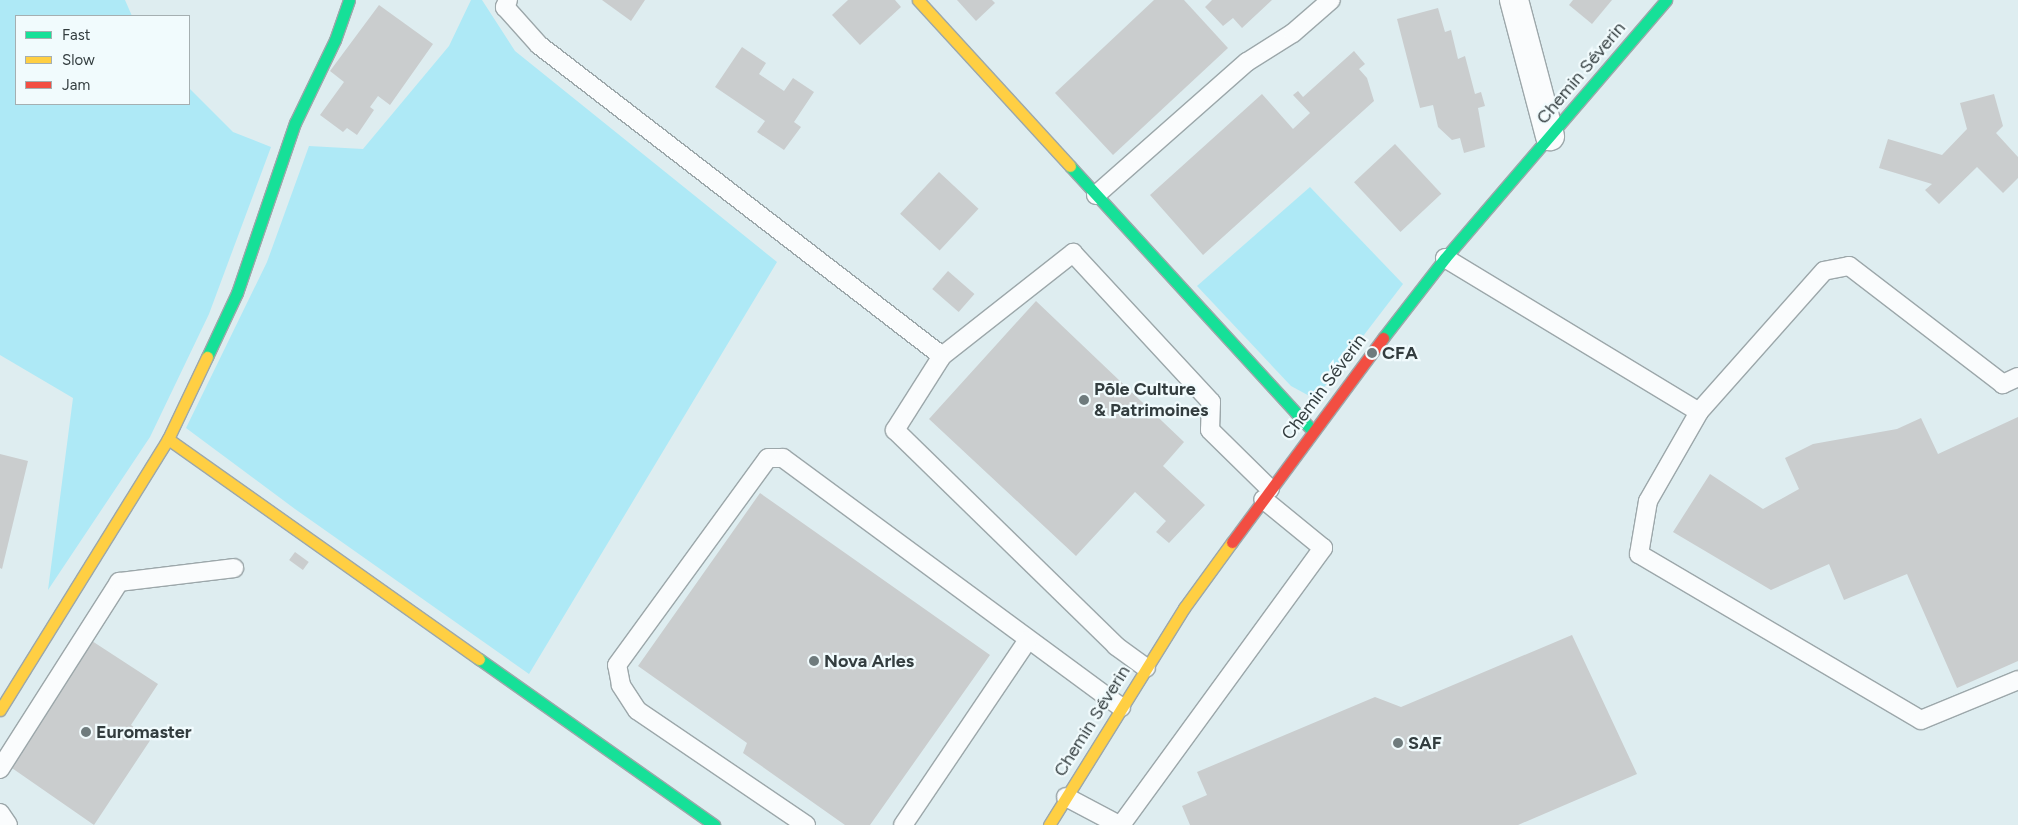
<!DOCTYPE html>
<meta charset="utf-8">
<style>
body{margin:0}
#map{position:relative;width:2018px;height:825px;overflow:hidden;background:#deedf0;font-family:Figtree,sans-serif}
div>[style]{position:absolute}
.green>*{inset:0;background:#aee9f6}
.building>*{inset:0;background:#cacdce;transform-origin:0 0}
.roads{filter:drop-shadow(1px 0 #9ca7aa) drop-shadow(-1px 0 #9ca7aa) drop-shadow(0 1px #9ca7aa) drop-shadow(0 -1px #9ca7aa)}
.lane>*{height:18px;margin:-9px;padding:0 9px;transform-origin:9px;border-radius:9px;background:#fafcfd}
.street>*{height:28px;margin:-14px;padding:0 14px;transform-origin:14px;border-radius:14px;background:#fafcfd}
.fast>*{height:11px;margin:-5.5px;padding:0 5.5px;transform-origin:5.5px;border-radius:5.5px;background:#16e098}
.slow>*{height:11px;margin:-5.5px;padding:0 5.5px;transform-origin:5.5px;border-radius:5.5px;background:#ffcf43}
.jam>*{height:11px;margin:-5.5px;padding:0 5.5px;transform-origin:5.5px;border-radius:5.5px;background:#f24e42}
.dots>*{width:14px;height:14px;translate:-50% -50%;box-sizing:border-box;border:2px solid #f1fbfd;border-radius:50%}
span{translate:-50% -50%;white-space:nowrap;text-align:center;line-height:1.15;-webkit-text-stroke:4.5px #f1fbfd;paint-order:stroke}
.street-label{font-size:18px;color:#333d3f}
.poi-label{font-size:18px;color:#333d3f;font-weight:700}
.left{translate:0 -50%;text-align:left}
.legend{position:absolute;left:15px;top:15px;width:175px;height:90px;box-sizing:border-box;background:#f1fbfd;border:1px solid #a5afb1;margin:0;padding:6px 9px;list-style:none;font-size:15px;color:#333d3f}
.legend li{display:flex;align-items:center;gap:10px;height:25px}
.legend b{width:25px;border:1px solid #a5afb1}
</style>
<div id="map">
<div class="green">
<div style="clip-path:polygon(0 0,125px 0,132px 16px,16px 16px,16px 104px,189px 104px,189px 88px,233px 132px,271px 147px,209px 314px,150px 437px,48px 590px,73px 398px,0 355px)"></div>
<div style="clip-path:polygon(471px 0,482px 0,515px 51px,777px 262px,529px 674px,295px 509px,186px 428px,267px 262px,309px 146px,363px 149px,449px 46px)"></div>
<div style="clip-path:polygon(1310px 187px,1403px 284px,1315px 399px,1291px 386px,1197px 286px)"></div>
</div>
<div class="building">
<div style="clip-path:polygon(602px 0,645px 0,631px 21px)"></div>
<div style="clip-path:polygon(848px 0,895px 0,901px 7px,860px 45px,832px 15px)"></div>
<div style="clip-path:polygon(957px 0,992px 0,995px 3px,976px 21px)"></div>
<div style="clip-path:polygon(1154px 0,1184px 0,1228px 48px,1113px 155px,1055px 93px)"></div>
<div style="clip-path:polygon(1212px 0,1272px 0,1242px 28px,1233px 18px,1223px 26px,1205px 7px)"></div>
<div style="clip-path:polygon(1573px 0,1612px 0,1592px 24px,1569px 5px)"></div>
<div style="clip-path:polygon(379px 5px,433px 44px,390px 105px,378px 96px,370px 107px,374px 110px,357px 135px,347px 128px,343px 132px,320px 115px,344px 82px,330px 71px)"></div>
<div style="clip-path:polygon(1438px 8px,1445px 32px,1451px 30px,1458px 59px,1465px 56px,1475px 94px,1481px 92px,1485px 106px,1478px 108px,1485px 147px,1464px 153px,1460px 138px,1452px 140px,1438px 127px,1433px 105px,1420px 108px,1397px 19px)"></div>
<div style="clip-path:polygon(742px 47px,766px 63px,759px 74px,784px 91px,793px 78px,814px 92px,794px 122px,801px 127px,784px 150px,757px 132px,765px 121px,715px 87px)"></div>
<div style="clip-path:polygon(1354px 51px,1365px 64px,1359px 69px,1367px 78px,1374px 101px,1203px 255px,1150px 195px,1262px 94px,1293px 129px,1310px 113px,1293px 95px,1298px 91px,1303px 97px)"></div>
<div style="clip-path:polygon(1994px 94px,2003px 126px,1996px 133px,2018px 157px,2018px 178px,2003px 193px,1977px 167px,1939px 204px,1925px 190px,1932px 184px,1879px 168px,1888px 139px,1942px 155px,1967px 129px,1960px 103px)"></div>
<div style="left:1395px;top:144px;width:68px;height:56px;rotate:47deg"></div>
<div style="left:939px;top:172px;width:54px;height:57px;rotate:43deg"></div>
<div style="left:948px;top:271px;width:35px;height:24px;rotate:41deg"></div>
<div style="clip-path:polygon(1036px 301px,1184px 442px,1163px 466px,1205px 505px,1169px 543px,1156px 532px,1166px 521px,1135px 492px,1076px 556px,929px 419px)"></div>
<div style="clip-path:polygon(2018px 417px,2018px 661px,1957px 688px,1907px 574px,1844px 600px,1829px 564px,1771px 590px,1673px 532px,1710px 474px,1763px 509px,1799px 489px,1785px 458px,1813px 444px,1897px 429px,1921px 418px,1938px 454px)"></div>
<div style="clip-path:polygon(0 454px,28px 461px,2px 569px,0 568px)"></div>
<div style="clip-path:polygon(760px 493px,990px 655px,870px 825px,845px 825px,743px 753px,747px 743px,638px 666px)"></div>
<div style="left:295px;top:552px;width:17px;height:10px;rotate:36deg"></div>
<div style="clip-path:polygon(1572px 635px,1637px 774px,1518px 825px,1190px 825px,1182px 806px,1207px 795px,1197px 772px,1375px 697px,1401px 707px)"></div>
<div style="clip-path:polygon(92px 641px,158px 684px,131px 725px,151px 739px,94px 825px,9px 766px)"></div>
</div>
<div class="roads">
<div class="lane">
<div style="left:508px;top:0;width:8px;rotate:113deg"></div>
<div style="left:505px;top:7px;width:51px;rotate:48.2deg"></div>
<div style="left:539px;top:45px;width:509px;rotate:37.66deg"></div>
<div style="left:942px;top:356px;width:88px;rotate:122.4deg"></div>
<div style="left:895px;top:430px;width:309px;rotate:44.3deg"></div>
<div style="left:1116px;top:646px;width:37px;rotate:36deg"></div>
<div style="left:1096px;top:195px;width:201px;rotate:-41.4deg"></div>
<div style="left:1247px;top:62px;width:54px;rotate:-32.2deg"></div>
<div style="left:1293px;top:33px;width:50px;rotate:-41deg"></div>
<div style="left:1445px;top:258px;width:297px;rotate:31.2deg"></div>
<div style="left:942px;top:356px;width:167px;rotate:-38.2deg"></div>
<div style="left:1073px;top:253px;width:203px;rotate:47.2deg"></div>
<div style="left:1211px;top:402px;width:28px;rotate:92deg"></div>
<div style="left:1210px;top:430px;width:84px;rotate:44.5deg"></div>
<div style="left:2018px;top:377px;width:17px;rotate:155deg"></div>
<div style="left:2003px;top:384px;width:194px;rotate:-142.5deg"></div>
<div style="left:1849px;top:266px;width:25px;rotate:169deg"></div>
<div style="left:1824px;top:271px;width:188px;rotate:131.6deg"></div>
<div style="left:1699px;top:412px;width:103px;rotate:119.8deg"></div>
<div style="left:1648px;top:501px;width:54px;rotate:99.6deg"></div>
<div style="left:1639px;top:554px;width:327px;rotate:30.5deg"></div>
<div style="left:1921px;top:720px;width:105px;rotate:-22.4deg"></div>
<div style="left:0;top:769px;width:222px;rotate:-57.5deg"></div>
<div style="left:119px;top:582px;width:116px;rotate:-6.9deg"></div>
<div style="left:1066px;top:797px;width:60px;rotate:27.8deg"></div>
<div style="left:0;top:813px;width:14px;rotate:56deg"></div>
<div style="left:806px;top:825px;width:204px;rotate:-145.8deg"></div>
<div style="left:637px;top:710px;width:30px;rotate:-123deg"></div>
<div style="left:621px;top:685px;width:20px;rotate:-101deg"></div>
<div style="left:617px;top:665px;width:256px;rotate:-53.9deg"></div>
<div style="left:768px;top:458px;width:15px"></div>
<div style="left:783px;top:458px;width:420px;rotate:36.4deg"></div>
<div style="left:903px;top:825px;width:223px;rotate:-56deg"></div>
<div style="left:1121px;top:825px;width:343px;rotate:-53.9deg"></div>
<div style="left:1323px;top:548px;width:77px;rotate:-140.8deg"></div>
</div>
<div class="street">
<div style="left:1514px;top:0;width:141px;rotate:75.2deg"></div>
</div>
<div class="fast">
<div style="left:1070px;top:166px;width:360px;rotate:47.5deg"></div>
<div style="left:1383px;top:338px;width:101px;rotate:-52.2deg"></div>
<div style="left:1445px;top:258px;width:340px;rotate:-49.4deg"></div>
<div style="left:207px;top:357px;width:71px;rotate:-64.9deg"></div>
<div style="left:237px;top:293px;width:180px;rotate:-71.2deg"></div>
<div style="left:295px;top:123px;width:92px;rotate:-64.3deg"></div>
<div style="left:335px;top:40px;width:42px;rotate:-70.7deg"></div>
<div style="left:479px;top:659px;width:288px;rotate:35.2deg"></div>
</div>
<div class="slow">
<div style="left:918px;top:0;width:225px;rotate:47.5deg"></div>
<div style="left:168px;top:439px;width:381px;rotate:35.3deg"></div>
<div style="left:0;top:710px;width:319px;rotate:-58.2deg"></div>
<div style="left:168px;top:439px;width:91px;rotate:-64.6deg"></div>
<div style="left:1049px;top:825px;width:256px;rotate:-58.1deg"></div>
<div style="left:1184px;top:608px;width:82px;rotate:-54deg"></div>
</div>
<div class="jam">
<div style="left:1232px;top:542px;width:254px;rotate:-53.5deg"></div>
</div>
</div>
<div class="dots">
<div style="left:1372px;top:353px;background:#6f7b7d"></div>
<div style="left:1084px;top:400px;background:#6f7b7d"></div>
<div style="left:814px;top:661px;background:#6f7b7d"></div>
<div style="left:86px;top:732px;background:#6f7b7d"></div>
<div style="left:1398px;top:743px;background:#6f7b7d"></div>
</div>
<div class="street-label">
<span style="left:1581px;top:73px;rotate:-50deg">Chemin Séverin</span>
<span style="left:1324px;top:387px;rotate:-53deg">Chemin Séverin</span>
<span style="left:1092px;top:721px;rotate:-58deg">Chemin Séverin</span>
</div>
<div class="poi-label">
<span class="left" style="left:1382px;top:353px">CFA</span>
<span class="left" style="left:1094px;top:400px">Pôle Culture<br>&amp; Patrimoines</span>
<span class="left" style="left:824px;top:661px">Nova Arles</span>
<span class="left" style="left:96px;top:732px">Euromaster</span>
<span class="left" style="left:1408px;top:743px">SAF</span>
</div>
<ul class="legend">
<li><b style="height:6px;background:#16e098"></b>Fast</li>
<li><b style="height:6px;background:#ffcf43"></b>Slow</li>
<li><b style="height:6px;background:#f24e42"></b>Jam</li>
</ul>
</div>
